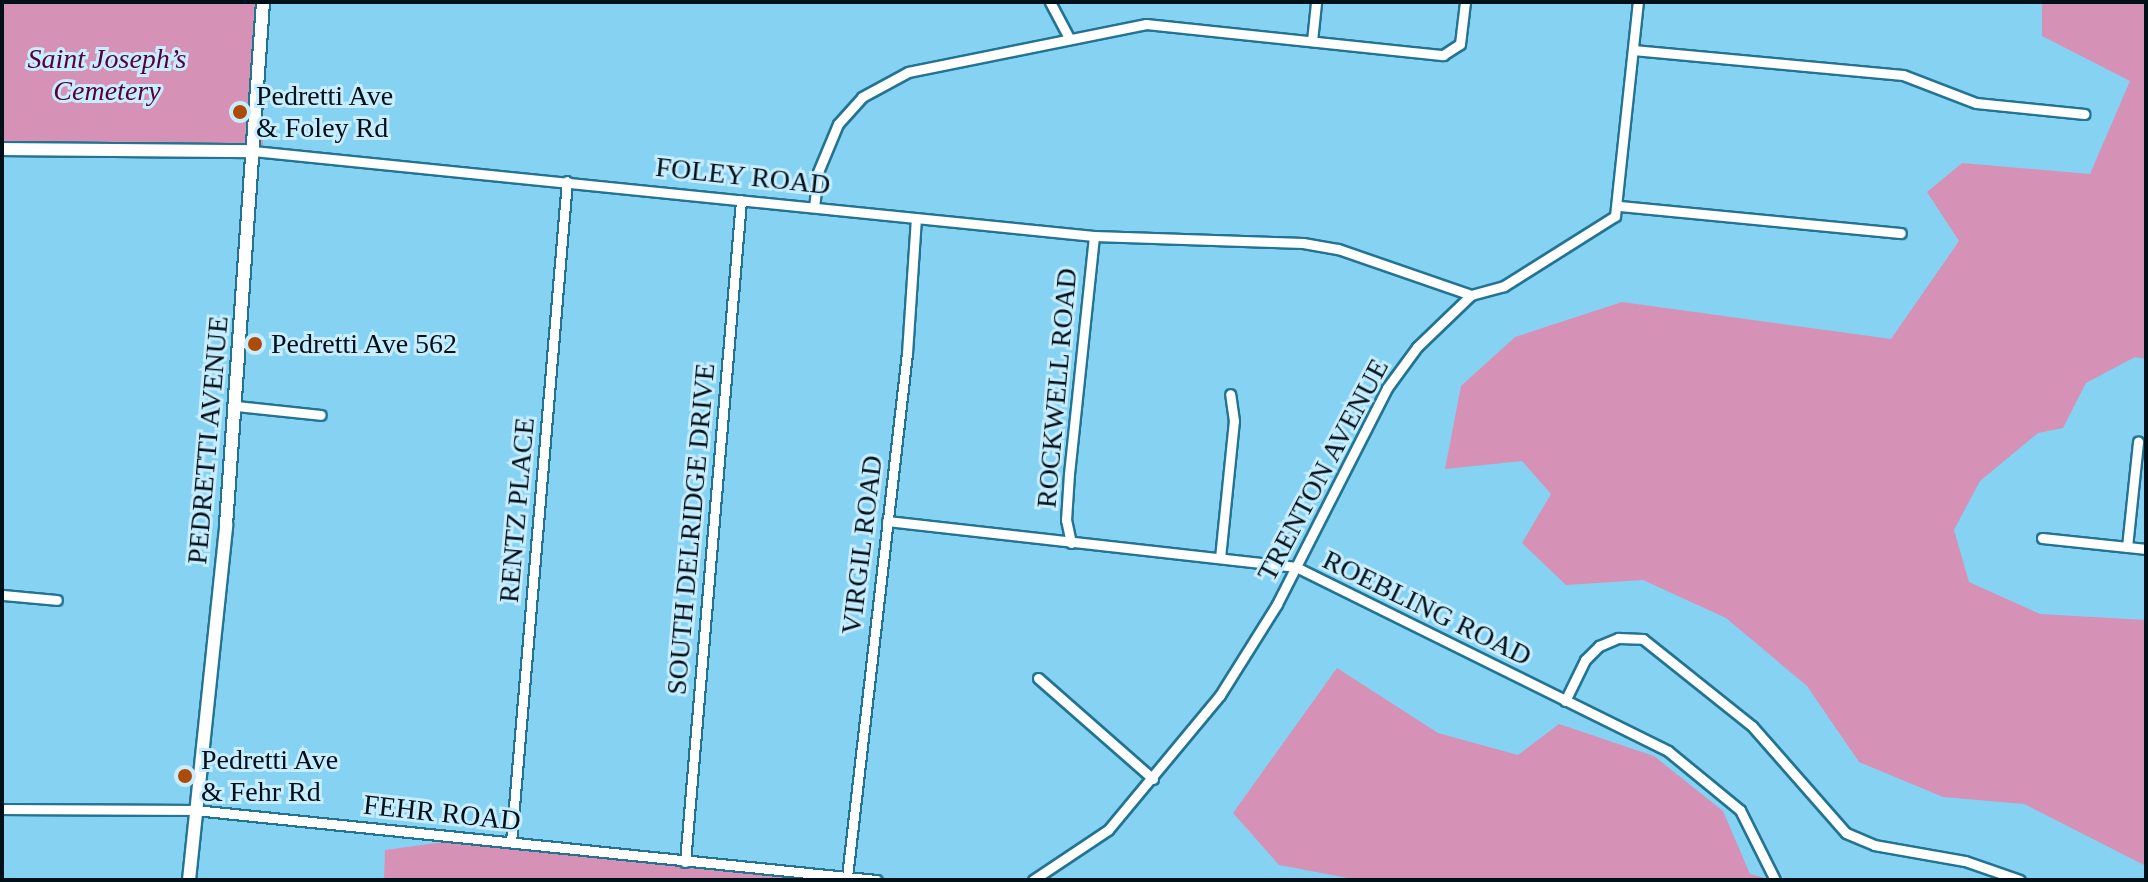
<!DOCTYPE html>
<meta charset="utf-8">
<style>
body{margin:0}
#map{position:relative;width:2148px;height:882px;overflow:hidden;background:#85d2f3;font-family:"Times New Roman",serif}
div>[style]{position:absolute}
.green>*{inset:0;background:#d692b6;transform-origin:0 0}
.roads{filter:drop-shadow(2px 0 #227492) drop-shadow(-2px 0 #227492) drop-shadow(0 2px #227492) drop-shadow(0 -2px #227492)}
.street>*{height:9px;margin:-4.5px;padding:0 4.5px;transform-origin:4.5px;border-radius:4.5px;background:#fff}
.secondary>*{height:12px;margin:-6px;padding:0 6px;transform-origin:6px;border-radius:6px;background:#fff}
.dots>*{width:22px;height:22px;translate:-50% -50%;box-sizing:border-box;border:4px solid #c8edfe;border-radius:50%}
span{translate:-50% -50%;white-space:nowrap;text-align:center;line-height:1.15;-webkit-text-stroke:6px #c8edfe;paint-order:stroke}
.park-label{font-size:28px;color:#57013b;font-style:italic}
.poi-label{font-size:28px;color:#001019}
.left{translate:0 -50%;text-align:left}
.street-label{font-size:28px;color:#001019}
.frame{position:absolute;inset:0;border:4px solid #001019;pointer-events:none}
</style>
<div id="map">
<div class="green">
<div style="left:2px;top:2px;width:261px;height:147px"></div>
<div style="clip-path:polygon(2042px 2px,2146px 2px,2146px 359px,2135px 357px,2086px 383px,2063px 428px,2038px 433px,1980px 481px,1954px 530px,1969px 582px,2040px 614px,2146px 620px,2146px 866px,2024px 804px,1943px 797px,1859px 762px,1807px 686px,1726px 618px,1643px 580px,1566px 585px,1522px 543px,1551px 494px,1522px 461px,1445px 469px,1461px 386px,1515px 337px,1622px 302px,1891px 339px,1959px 241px,1927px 192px,1962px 163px,2090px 174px,2130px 81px,2042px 36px)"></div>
<div style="clip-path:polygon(1337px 668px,1438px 733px,1518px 755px,1559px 724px,1654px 756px,1723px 811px,1750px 874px,1772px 880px,1358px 880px,1279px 865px,1233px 813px)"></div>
<div style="clip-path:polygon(473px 838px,876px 880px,384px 880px,385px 850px)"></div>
</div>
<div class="roads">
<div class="street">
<div style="left:1050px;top:2px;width:40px;rotate:62deg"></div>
<div style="left:1312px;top:41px;width:39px;rotate:-84deg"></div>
<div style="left:1633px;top:50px;width:271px;rotate:5.3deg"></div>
<div style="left:1903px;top:75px;width:78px;rotate:21deg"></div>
<div style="left:1976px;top:103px;width:109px;rotate:5.8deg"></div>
<div style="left:253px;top:151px;width:845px;rotate:5.77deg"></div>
<div style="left:1094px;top:236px;width:209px;rotate:1.9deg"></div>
<div style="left:1303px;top:243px;width:36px;rotate:10deg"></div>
<div style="left:1338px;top:249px;width:141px;rotate:19.1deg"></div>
<div style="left:1619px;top:206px;width:283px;rotate:5.5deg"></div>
<div style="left:814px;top:207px;width:35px;rotate:-83deg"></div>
<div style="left:818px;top:172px;width:52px;rotate:-67.4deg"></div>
<div style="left:838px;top:124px;width:36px;rotate:-48deg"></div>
<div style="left:862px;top:97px;width:52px;rotate:-28.5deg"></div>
<div style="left:908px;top:72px;width:243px;rotate:-11.4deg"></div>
<div style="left:1146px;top:24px;width:299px;rotate:6deg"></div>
<div style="left:1443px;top:55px;width:20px;rotate:-33deg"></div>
<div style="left:1460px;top:44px;width:42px;rotate:-83.2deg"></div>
<div style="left:236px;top:406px;width:85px;rotate:6deg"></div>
<div style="left:887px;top:521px;width:412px;rotate:6.4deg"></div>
<div style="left:1296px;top:567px;width:415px;rotate:26.3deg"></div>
<div style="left:1668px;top:751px;width:93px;rotate:39.3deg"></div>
<div style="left:1740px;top:810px;width:78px;rotate:63.4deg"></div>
<div style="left:2042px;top:538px;width:105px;rotate:6deg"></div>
<div style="left:1071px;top:543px;width:24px;rotate:-102deg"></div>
<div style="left:1066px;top:520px;width:46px;rotate:-86.3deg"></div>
<div style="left:1069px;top:474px;width:239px;rotate:-84deg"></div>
<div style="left:2127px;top:547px;width:106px;rotate:-84deg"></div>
<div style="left:1220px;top:558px;width:138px;rotate:-84.2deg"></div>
<div style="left:1234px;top:421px;width:27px;rotate:-98deg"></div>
<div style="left:2px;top:595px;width:55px;rotate:5.2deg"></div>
<div style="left:1038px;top:678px;width:153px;rotate:41.3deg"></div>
<div style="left:1565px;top:701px;width:46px;rotate:-64deg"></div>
<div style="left:1585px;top:660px;width:20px;rotate:-45deg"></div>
<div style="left:1599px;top:646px;width:21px;rotate:-23deg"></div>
<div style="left:1618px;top:638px;width:25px;rotate:2deg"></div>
<div style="left:1643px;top:639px;width:139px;rotate:38.6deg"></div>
<div style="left:1752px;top:726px;width:142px;rotate:48.7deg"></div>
<div style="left:1846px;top:833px;width:30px;rotate:23deg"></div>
<div style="left:1874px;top:845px;width:92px;rotate:10deg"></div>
<div style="left:1965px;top:861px;width:58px;rotate:19.1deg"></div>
<div style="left:2px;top:809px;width:193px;rotate:0.3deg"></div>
<div style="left:195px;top:810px;width:685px;rotate:5.87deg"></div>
<div style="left:511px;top:842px;width:663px;rotate:-85.16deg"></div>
<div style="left:685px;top:862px;width:664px;rotate:-85.16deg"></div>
<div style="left:847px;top:877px;width:527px;rotate:-83.47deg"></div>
<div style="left:907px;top:353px;width:135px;rotate:-86.2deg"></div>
<div style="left:1033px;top:880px;width:90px;rotate:-33.7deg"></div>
<div style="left:1108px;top:830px;width:175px;rotate:-50.3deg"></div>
<div style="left:1220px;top:695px;width:107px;rotate:-57.9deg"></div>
<div style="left:1277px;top:604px;width:242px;rotate:-63deg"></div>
<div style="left:1387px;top:388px;width:51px;rotate:-53.8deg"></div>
<div style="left:1417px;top:347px;width:75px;rotate:-43.9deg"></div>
<div style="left:1471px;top:295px;width:34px;rotate:-15deg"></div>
<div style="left:1504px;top:286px;width:131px;rotate:-32.2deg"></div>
<div style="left:1615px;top:216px;width:215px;rotate:-83.9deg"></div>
</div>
<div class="secondary">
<div style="left:2px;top:149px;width:251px;rotate:0.5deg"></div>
<div style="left:189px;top:880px;width:357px;rotate:-84deg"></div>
<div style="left:226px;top:525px;width:524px;rotate:-85.95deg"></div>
</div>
</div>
<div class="dots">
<div style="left:240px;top:112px;background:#ad4c09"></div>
<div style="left:255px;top:344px;background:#ad4c09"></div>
<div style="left:185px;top:776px;background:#ad4c09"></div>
</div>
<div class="park-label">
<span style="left:107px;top:75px">Saint Joseph’s<br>Cemetery</span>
</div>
<div class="poi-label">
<span class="left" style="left:256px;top:112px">Pedretti Ave<br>&amp; Foley Rd</span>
<span class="left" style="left:271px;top:344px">Pedretti Ave 562</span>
<span class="left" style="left:201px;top:776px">Pedretti Ave<br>&amp; Fehr Rd</span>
</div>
<div class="street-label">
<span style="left:743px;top:176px;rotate:6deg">FOLEY ROAD</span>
<span style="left:1057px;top:388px;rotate:-85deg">ROCKWELL ROAD</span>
<span style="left:208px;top:440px;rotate:-85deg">PEDRETTI AVENUE</span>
<span style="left:1323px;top:470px;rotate:-62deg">TRENTON AVENUE</span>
<span style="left:517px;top:510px;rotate:-85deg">RENTZ PLACE</span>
<span style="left:691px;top:529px;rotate:-85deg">SOUTH DELRIDGE DRIVE</span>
<span style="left:862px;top:545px;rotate:-83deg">VIRGIL ROAD</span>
<span style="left:1427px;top:608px;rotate:26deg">ROEBLING ROAD</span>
<span style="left:442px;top:813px;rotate:6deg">FEHR ROAD</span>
</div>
<div class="frame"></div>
</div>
